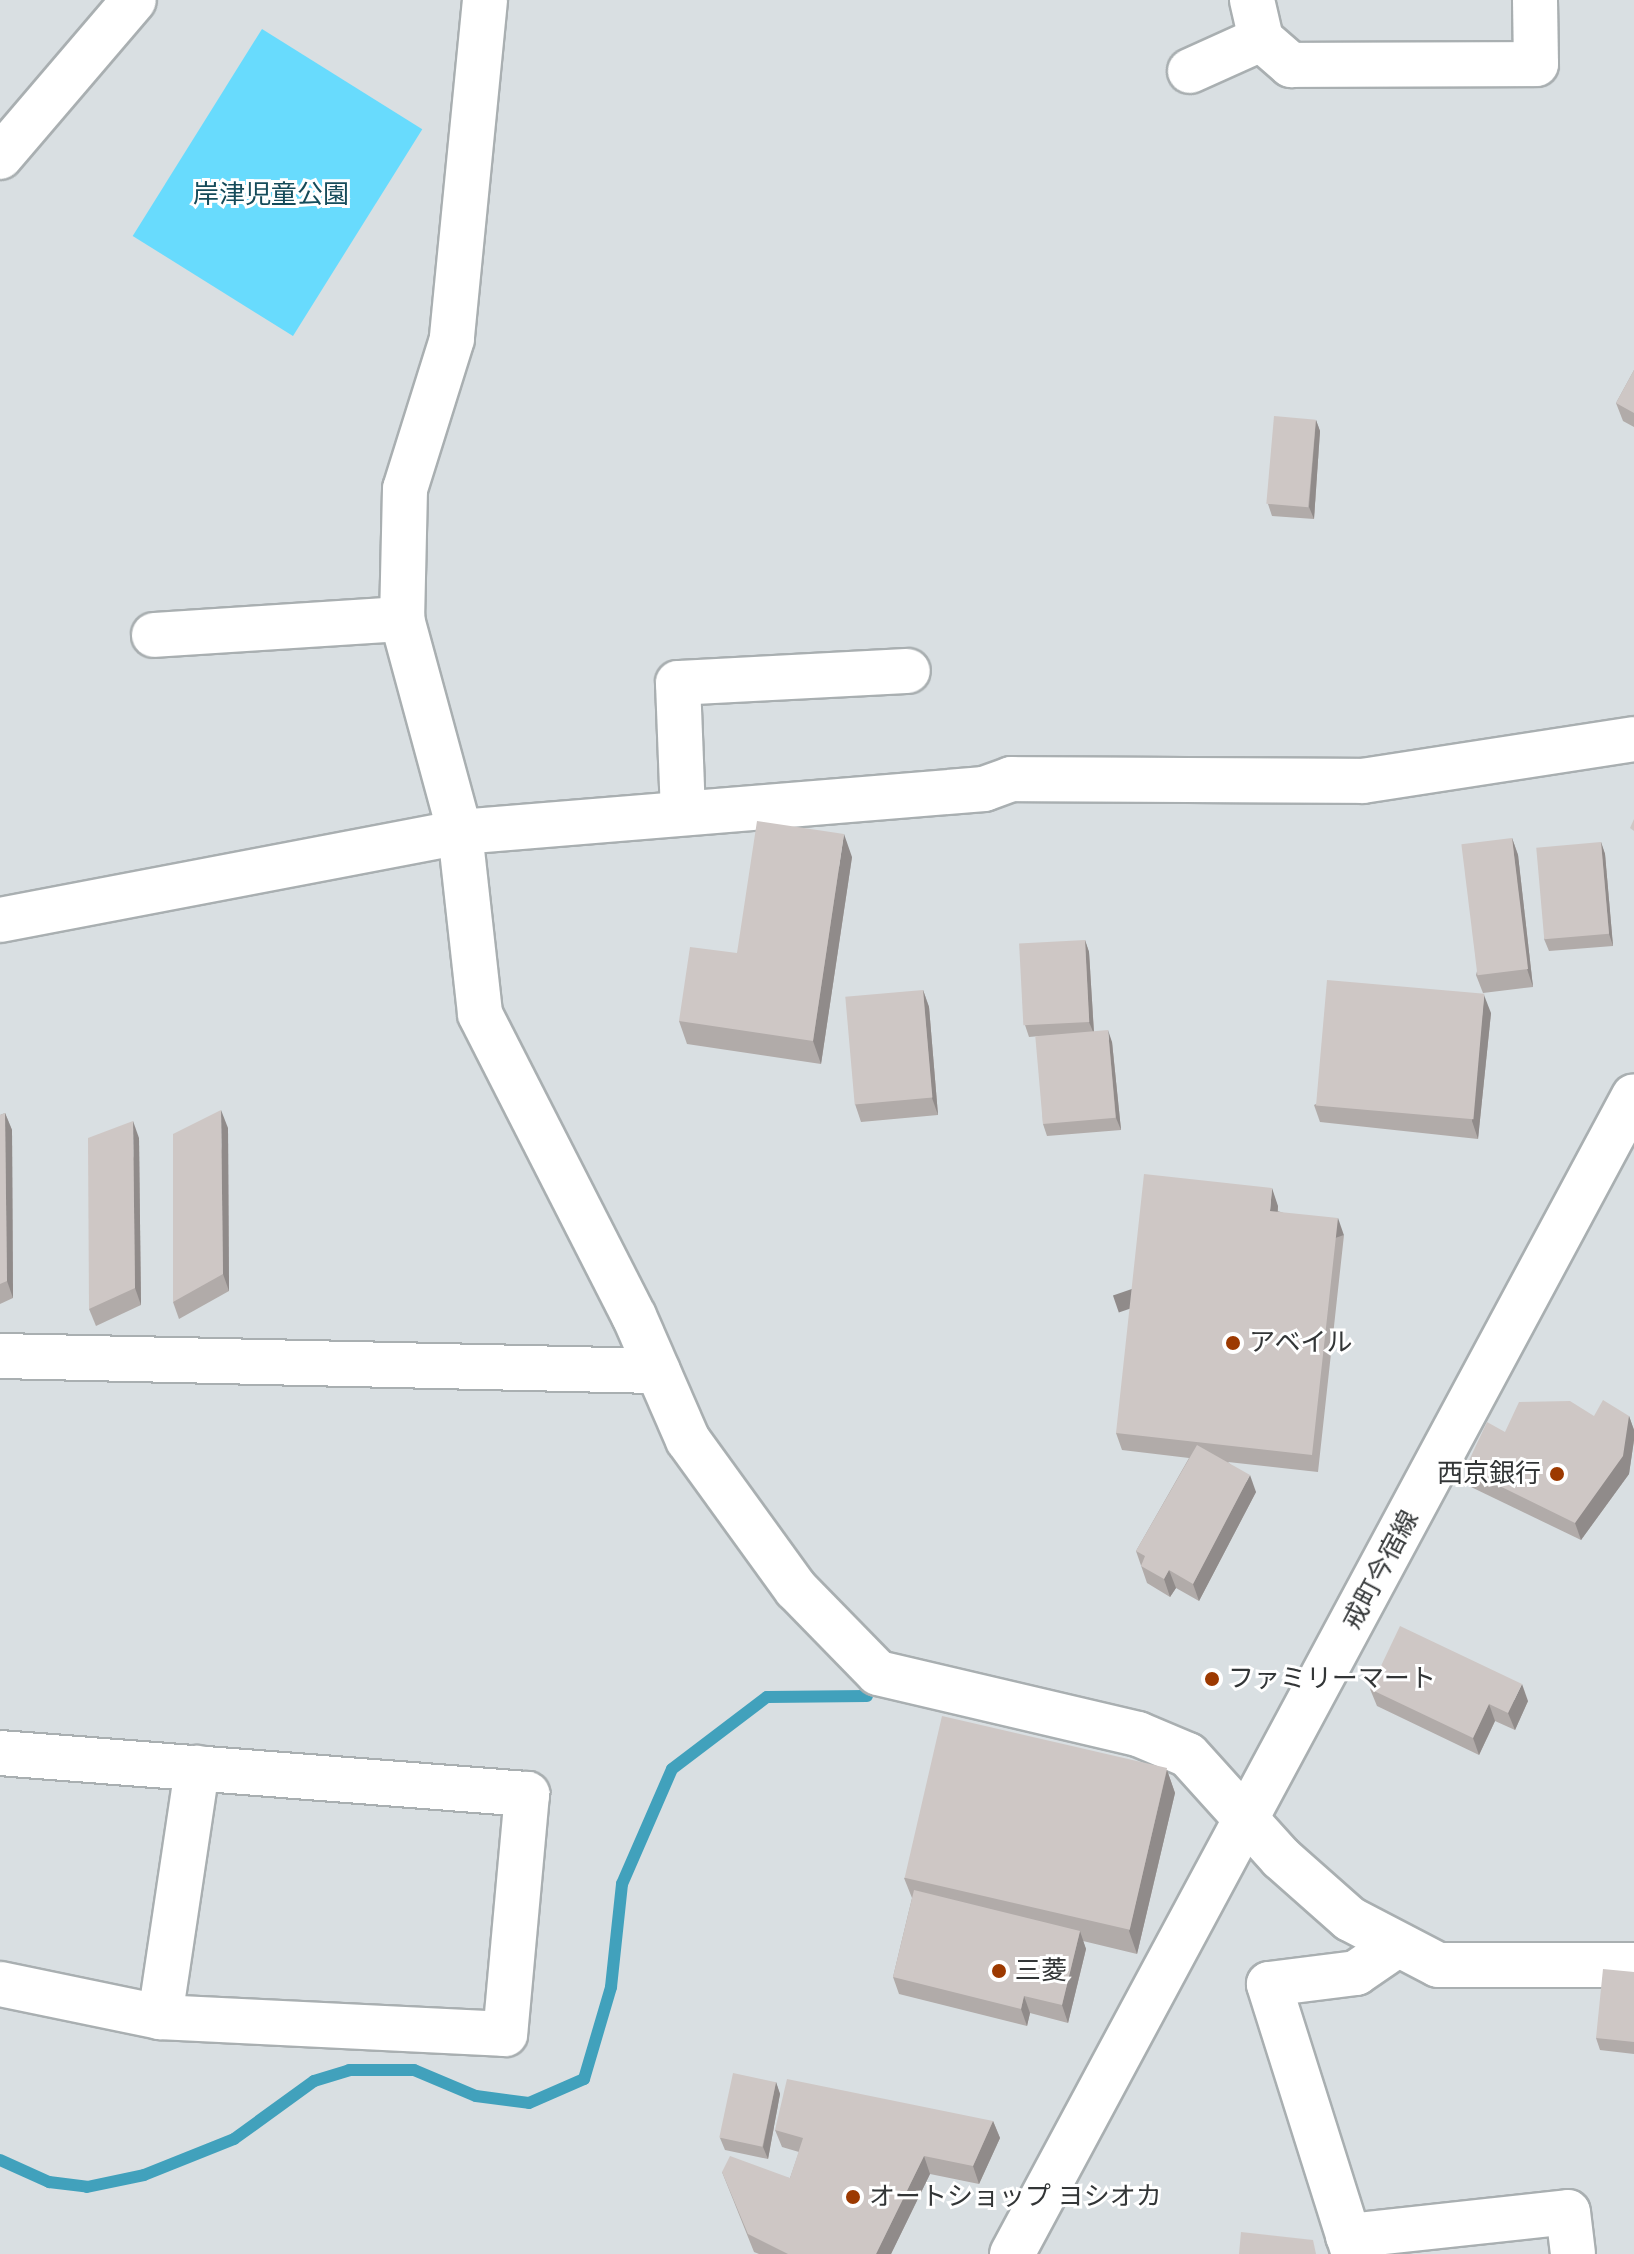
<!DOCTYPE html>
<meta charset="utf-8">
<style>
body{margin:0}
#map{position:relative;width:1634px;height:2254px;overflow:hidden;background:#d9dfe2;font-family:Raleway,"Noto Sans JP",sans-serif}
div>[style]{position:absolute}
.green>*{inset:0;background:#68dbfd;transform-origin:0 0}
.stream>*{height:12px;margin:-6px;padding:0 6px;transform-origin:6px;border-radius:6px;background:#41a1bc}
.roads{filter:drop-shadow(2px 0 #a9afb1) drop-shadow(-2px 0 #a9afb1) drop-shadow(0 2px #a9afb1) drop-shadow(0 -2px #a9afb1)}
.minor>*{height:44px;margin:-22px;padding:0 22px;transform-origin:22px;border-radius:22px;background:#fff}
.wall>*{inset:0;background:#b1aba9}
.shaded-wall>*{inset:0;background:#908b8a;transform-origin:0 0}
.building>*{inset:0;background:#cec7c5;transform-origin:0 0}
.dots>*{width:22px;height:22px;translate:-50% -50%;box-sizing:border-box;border:4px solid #fff;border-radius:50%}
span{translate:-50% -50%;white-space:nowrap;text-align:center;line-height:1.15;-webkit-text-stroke:6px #fff;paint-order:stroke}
.park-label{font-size:26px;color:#154b5a}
.poi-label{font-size:26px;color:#333637}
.left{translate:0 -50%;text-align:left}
.right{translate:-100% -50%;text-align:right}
.street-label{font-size:26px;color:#333637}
</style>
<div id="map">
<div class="green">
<div style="left:262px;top:29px;width:189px;height:244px;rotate:32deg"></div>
</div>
<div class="stream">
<div style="left:0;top:2160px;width:54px;rotate:24.2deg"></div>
<div style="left:49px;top:2182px;width:38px;rotate:7deg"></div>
<div style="left:87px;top:2187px;width:58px;rotate:-11.9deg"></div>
<div style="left:144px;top:2175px;width:97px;rotate:-21.8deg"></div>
<div style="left:234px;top:2139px;width:99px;rotate:-35.9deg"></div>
<div style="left:314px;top:2081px;width:37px;rotate:-17deg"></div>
<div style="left:349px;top:2070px;width:65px"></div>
<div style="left:414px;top:2070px;width:67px;rotate:22.8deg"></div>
<div style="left:476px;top:2096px;width:53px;rotate:7.5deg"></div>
<div style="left:529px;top:2103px;width:60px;rotate:-23.6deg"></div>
<div style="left:584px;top:2079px;width:96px;rotate:-73.6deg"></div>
<div style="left:611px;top:1987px;width:104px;rotate:-83.9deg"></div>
<div style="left:622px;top:1884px;width:125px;rotate:-66.5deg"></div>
<div style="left:672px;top:1769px;width:119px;rotate:-37.2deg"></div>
<div style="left:767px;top:1697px;width:100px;rotate:-0.6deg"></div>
</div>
<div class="roads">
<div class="minor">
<div style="left:485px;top:0;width:341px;rotate:95.6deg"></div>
<div style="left:452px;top:339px;width:157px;rotate:107.4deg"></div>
<div style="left:405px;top:489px;width:130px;rotate:91.3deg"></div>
<div style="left:402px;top:619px;width:221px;rotate:74.8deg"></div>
<div style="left:460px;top:832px;width:183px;rotate:83.7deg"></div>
<div style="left:480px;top:1014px;width:339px;rotate:63deg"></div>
<div style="left:634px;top:1316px;width:135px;rotate:66.5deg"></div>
<div style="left:688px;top:1440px;width:184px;rotate:54.1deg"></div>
<div style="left:796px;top:1589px;width:117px;rotate:45.7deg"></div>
<div style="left:878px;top:1673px;width:267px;rotate:13.2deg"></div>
<div style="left:1138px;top:1734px;width:54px;rotate:22.8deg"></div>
<div style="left:1188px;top:1755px;width:139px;rotate:47.9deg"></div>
<div style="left:1281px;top:1858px;width:92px;rotate:41.5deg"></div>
<div style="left:1350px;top:1919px;width:99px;rotate:27.6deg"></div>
<div style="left:1438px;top:1965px;width:196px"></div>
<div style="left:1252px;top:0;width:40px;rotate:77deg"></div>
<div style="left:1261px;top:39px;width:40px;rotate:41deg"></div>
<div style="left:1291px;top:65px;width:245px;rotate:-0.2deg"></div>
<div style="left:1536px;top:64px;width:64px;rotate:-90.9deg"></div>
<div style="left:1190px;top:71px;width:78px;rotate:-24.3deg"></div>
<div style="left:0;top:157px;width:206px;rotate:-49.5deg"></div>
<div style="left:154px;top:635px;width:249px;rotate:-3.7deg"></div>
<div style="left:683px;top:813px;width:130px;rotate:-92.2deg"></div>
<div style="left:678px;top:683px;width:230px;rotate:-3deg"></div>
<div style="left:0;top:920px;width:468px;rotate:-10.8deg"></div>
<div style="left:460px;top:832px;width:526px;rotate:-4.69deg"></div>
<div style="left:984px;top:789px;width:29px;rotate:-20deg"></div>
<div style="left:1011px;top:779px;width:352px;rotate:0.3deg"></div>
<div style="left:1363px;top:781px;width:274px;rotate:-8.8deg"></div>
<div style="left:0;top:1356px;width:658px;rotate:1.31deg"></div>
<div style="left:0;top:1753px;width:529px;rotate:4.45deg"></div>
<div style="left:527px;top:1794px;width:241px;rotate:95.2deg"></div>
<div style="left:505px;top:2034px;width:345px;rotate:-177.2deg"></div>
<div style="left:160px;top:2017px;width:163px;rotate:-168.3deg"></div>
<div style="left:160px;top:2017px;width:252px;rotate:-81.5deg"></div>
<div style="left:1348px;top:2236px;width:221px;rotate:-6.2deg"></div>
<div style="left:1568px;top:2212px;width:42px;rotate:83.2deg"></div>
<div style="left:1012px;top:2254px;width:1314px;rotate:-61.76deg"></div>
<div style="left:1354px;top:2254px;width:283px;rotate:-107.5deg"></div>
<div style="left:1269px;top:1984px;width:88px;rotate:-7.2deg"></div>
<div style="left:1356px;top:1973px;width:46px;rotate:-34.4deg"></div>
</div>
</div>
<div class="wall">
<div style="clip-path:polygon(1634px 370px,1634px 427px,1623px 421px,1616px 403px)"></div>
<div style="clip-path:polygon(1316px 420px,1320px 431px,1314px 519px,1272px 516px,1268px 504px)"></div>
<div style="clip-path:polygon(1512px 838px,1518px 855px,1533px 987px,1483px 993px,1476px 975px)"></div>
<div style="clip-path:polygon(1601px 842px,1605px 854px,1613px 946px,1549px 951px,1544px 939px)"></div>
<div style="clip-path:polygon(852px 857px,821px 1064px,687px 1044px,679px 1021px,737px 953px)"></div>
<div style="clip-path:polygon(1085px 940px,1089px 952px,1094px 1032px,1112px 1042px,1121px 1130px,1047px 1136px,1043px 1124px,1040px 1036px,1029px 1037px,1025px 1025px)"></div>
<div style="clip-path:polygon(923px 990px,929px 1007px,938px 1115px,861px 1122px,855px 1104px)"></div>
<div style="clip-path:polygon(1491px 1013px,1478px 1139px,1320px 1122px,1314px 1105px)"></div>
<div style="clip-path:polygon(5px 1113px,12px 1130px,13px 1298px,0 1304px,0 1115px)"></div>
<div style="clip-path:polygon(228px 1128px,229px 1291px,179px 1319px,173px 1302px)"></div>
<div style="clip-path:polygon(139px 1138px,141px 1305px,96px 1326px,89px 1309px)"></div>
<div style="clip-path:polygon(1278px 1206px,1278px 1211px,1344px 1235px,1318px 1472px,1228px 1462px,1256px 1492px,1199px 1601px,1176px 1588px,1170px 1597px,1147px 1583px,1136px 1551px,1189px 1458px,1122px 1450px,1116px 1433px)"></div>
<div style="clip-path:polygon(1594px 1416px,1629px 1416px,1634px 1430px,1634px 1440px,1629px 1474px,1581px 1540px,1471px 1487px,1465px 1469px,1505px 1432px)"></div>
<div style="clip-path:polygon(1370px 1689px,1528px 1701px,1515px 1730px,1495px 1721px,1479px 1755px,1377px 1706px)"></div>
<div style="clip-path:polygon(1167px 1770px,1175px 1793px,1137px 1954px,1083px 1941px,1086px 1949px,1068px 2023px,1030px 2013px,1027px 2026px,899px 1994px,893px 1977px,912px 1898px,904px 1878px)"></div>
<div style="clip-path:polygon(1634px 1972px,1634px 2054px,1600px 2050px,1596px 2038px)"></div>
<div style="clip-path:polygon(776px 2082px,780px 2094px,768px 2159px,725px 2150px,720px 2138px)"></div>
<div style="clip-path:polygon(993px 2121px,1000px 2138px,979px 2184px,930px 2174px,891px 2254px,759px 2254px,754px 2252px,722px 2172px,790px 2178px,799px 2152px,782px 2147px,775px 2130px)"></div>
</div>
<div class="shaded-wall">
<div style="clip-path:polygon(1316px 420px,1320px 431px,1314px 519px,1309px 507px)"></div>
<div style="clip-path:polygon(844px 834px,852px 857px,821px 1064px,813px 1041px)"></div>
<div style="clip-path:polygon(1512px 838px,1518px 855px,1533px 987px,1527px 969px)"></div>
<div style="clip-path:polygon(1601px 842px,1605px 854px,1613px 946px,1609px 934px)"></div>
<div style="clip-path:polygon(1085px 940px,1089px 952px,1094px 1034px,1089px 1022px)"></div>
<div style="clip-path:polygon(923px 990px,929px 1007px,938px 1115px,932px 1098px)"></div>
<div style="clip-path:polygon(1484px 995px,1491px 1013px,1478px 1139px,1472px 1121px)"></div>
<div style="clip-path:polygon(1108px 1030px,1112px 1042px,1121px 1130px,1116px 1118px)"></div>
<div style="clip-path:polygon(221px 1110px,228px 1128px,229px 1291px,223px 1274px)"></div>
<div style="clip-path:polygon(5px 1113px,12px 1130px,13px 1298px,7px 1281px)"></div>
<div style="clip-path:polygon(133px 1121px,139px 1138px,141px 1305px,135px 1288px)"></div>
<div style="clip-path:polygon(1272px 1188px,1278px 1206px,1276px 1228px,1270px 1211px)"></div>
<div style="left:1338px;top:1218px;width:18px;height:238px;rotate:71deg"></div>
<div style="clip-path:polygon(1629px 1416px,1634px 1430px,1634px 1440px,1629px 1474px,1581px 1540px,1575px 1523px)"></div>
<div style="clip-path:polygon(1250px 1475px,1256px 1492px,1199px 1601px,1193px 1584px)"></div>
<div style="clip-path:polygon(1169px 1570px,1176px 1588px,1170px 1597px,1164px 1579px)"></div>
<div style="clip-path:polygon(1522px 1684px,1528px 1701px,1515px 1730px,1508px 1713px)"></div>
<div style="clip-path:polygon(1489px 1704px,1495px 1721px,1479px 1755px,1473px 1738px)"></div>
<div style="clip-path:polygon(1167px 1770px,1175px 1793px,1137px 1954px,1129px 1931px)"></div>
<div style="clip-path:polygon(1080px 1931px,1086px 1949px,1068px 2023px,1062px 2005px)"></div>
<div style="clip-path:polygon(1024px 1996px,1030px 2013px,1027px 2026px,1021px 2009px)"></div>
<div style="clip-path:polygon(776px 2082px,780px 2094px,768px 2159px,763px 2147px)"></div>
<div style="clip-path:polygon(993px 2121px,1000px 2138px,979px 2184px,973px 2166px)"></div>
<div style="clip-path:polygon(924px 2156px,930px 2174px,891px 2254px,876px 2254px)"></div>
</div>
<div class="building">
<div style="clip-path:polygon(1634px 370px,1634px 413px,1616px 403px)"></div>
<div style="left:1274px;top:416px;width:42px;height:88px;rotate:5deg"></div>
<div style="clip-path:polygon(1634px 819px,1634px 831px,1630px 828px)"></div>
<div style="clip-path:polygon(757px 821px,844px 834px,813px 1041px,679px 1021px,690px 947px,737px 953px)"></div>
<div style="left:1512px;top:838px;width:132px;height:51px;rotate:83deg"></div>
<div style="left:1601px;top:842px;width:92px;height:65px;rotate:85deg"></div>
<div style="left:1085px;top:940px;width:82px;height:66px;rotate:87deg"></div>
<div style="left:1327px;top:980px;width:158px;height:126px;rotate:5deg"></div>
<div style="left:923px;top:990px;width:108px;height:78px;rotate:85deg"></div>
<div style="left:1108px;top:1030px;width:88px;height:73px;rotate:85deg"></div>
<div style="clip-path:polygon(221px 1110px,223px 1274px,173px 1302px,173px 1134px)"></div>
<div style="clip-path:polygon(5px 1113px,7px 1281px,0 1284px,0 1115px)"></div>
<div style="clip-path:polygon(133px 1121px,135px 1288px,89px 1309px,88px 1138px)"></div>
<div style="clip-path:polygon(1144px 1174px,1272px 1188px,1270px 1211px,1338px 1218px,1312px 1455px,1116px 1433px)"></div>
<div style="clip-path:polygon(1603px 1400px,1629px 1416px,1623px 1456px,1575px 1523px,1465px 1469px,1487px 1422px,1505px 1432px,1519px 1402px,1570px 1401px,1594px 1416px)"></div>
<div style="clip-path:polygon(1197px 1445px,1250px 1475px,1193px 1584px,1169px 1570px,1164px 1579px,1141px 1566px,1145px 1556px,1136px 1551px)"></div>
<div style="clip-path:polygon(1400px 1626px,1522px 1684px,1508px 1713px,1489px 1704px,1473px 1738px,1370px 1689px)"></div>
<div style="left:942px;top:1716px;width:231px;height:166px;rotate:13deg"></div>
<div style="clip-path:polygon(914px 1890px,1080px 1931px,1062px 2005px,1024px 1996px,1021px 2009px,893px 1977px)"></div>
<div style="clip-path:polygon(1603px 1969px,1634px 1972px,1634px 2042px,1596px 2038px)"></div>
<div style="left:733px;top:2073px;width:44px;height:66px;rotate:12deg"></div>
<div style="clip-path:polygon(787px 2079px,993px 2121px,973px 2166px,924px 2156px,876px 2254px,788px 2254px,748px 2234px,722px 2172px,730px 2156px,790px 2178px,803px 2138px,775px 2130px)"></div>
<div style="clip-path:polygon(1241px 2232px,1313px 2240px,1316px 2254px,1239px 2254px)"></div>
</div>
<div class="dots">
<div style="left:1233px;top:1343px;background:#9c3900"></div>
<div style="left:1557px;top:1474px;background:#9c3900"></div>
<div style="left:1212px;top:1679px;background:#9c3900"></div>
<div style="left:999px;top:1971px;background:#9c3900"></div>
<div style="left:853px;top:2197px;background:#9c3900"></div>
</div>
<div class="park-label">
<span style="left:271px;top:195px">岸津児童公園</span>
</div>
<div class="poi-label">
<span class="left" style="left:1249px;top:1343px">アベイル</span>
<span class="right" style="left:1541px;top:1474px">西京銀行</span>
<span class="left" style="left:1228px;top:1679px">ファミリーマート</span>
<span class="left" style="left:1015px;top:1971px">三菱</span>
<span class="left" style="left:869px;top:2197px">オートショップ ヨシオカ</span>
</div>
<div class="street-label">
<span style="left:1381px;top:1570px;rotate:-62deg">戒町今宿線</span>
</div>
</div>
